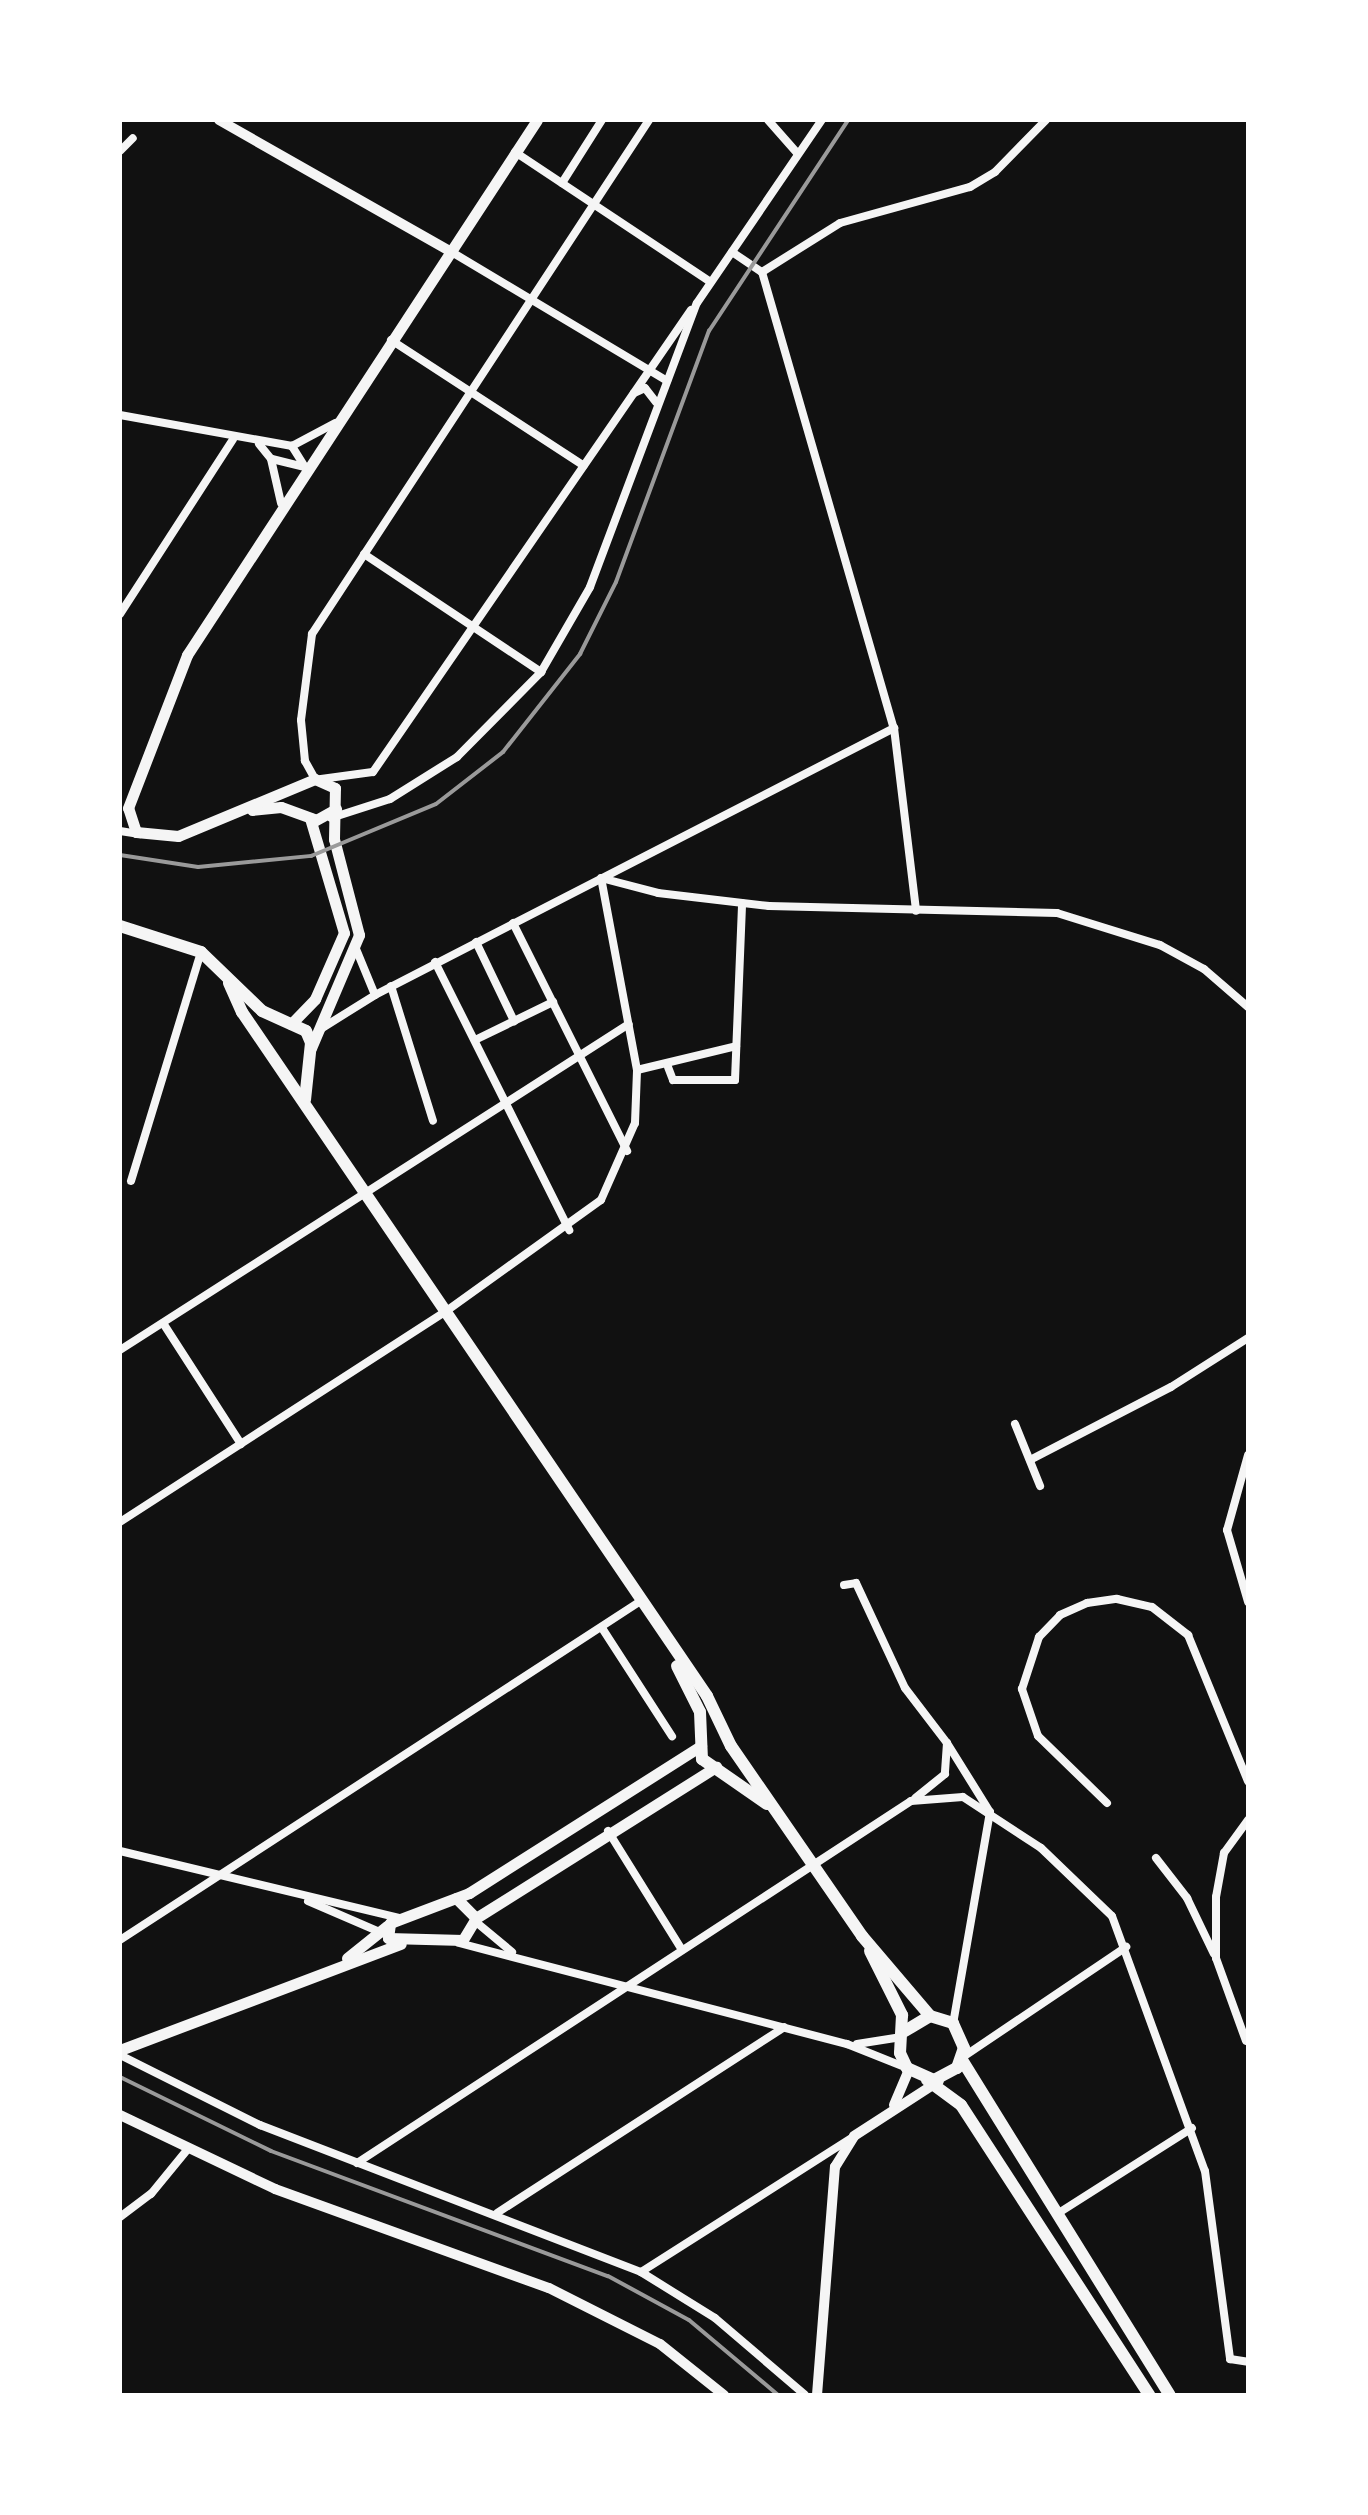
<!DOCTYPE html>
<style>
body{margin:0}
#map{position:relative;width:1368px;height:2515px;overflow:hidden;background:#111;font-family:"Work Sans",sans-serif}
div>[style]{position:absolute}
.minor>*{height:8px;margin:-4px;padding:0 4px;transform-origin:4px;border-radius:4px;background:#f5f5f5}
.tertiary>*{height:10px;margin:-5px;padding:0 5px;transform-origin:5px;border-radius:5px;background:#f5f5f5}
.secondary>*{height:11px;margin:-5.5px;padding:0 5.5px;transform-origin:5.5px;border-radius:5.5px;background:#f5f5f5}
.primary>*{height:12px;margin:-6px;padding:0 6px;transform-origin:6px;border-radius:6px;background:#f5f5f5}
.rail>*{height:4px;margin:-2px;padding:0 2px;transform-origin:2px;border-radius:2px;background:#9a9a9a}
span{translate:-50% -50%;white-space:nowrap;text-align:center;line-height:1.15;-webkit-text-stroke:8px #fff;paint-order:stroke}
.frame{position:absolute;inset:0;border:122px solid #fff;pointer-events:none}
</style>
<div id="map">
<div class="minor">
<div style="left:768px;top:120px;width:45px;rotate:48.6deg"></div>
<div style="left:120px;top:151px;width:18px;rotate:-45deg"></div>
<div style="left:515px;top:152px;width:235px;rotate:33.6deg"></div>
<div style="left:562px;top:183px;width:75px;rotate:-57.6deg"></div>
<div style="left:450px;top:251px;width:253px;rotate:30.9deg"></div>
<div style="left:732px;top:252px;width:36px;rotate:34deg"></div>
<div style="left:762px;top:272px;width:475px;rotate:73.9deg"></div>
<div style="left:894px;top:728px;width:184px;rotate:83.1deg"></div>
<div style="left:762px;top:272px;width:92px;rotate:-32.1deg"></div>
<div style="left:840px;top:223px;width:135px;rotate:-15.5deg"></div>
<div style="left:970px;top:187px;width:29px;rotate:-31deg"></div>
<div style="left:995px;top:172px;width:73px;rotate:-45.6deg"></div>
<div style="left:391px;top:340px;width:230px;rotate:33.1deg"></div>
<div style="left:634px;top:393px;width:12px;rotate:-24deg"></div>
<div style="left:645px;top:388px;width:18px;rotate:52deg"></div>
<div style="left:120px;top:415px;width:175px;rotate:10.2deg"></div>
<div style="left:292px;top:446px;width:49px;rotate:-28.1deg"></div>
<div style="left:259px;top:444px;width:19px;rotate:51deg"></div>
<div style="left:271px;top:459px;width:45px;rotate:77.2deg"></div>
<div style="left:272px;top:459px;width:34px;rotate:14deg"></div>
<div style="left:305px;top:467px;width:25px;rotate:-122deg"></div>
<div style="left:364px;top:554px;width:213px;rotate:33.7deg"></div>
<div style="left:120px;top:614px;width:208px;rotate:-57.1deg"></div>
<div style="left:315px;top:779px;width:21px;rotate:-119deg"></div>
<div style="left:305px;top:761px;width:41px;rotate:-95.6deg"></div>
<div style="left:301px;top:720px;width:87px;rotate:-82.7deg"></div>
<div style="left:312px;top:634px;width:615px;rotate:-56.75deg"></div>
<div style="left:321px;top:779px;width:52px;rotate:-7.7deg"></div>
<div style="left:373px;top:772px;width:561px;rotate:-55.46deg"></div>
<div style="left:331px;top:818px;width:62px;rotate:-17.9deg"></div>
<div style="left:390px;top:799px;width:79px;rotate:-32.1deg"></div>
<div style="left:457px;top:757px;width:120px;rotate:-45.3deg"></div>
<div style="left:541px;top:672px;width:98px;rotate:-60deg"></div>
<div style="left:590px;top:587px;width:303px;rotate:-69.4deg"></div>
<div style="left:697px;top:303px;width:222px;rotate:-55.7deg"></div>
<div style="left:120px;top:831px;width:20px;rotate:9deg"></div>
<div style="left:601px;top:878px;width:59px;rotate:14.7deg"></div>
<div style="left:658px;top:893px;width:112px;rotate:6.7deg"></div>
<div style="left:769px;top:906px;width:288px;rotate:1.4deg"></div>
<div style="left:1057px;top:913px;width:108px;rotate:17.3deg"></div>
<div style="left:1160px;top:945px;width:50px;rotate:28.6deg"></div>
<div style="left:1204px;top:969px;width:58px;rotate:40.8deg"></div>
<div style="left:513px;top:923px;width:255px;rotate:63.4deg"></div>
<div style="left:476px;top:942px;width:88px;rotate:64.3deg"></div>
<div style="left:435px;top:962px;width:300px;rotate:63.4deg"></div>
<div style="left:391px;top:986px;width:141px;rotate:72.7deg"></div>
<div style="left:375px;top:995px;width:584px;rotate:-27.22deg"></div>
<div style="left:319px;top:1030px;width:66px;rotate:-32deg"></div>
<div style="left:375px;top:995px;width:50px;rotate:-112.4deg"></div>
<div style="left:475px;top:1040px;width:87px;rotate:-26deg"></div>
<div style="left:668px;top:1067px;width:14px;rotate:69deg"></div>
<div style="left:673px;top:1080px;width:62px"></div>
<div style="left:735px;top:1080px;width:177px;rotate:-87.7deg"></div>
<div style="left:637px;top:1070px;width:102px;rotate:-13.6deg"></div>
<div style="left:131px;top:1181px;width:239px;rotate:-73deg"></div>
<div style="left:163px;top:1323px;width:144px;rotate:57.2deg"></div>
<div style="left:120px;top:1350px;width:604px;rotate:-32.64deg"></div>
<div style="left:1015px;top:1424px;width:67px;rotate:68deg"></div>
<div style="left:1248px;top:1455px;width:78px;rotate:105.6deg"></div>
<div style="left:1227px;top:1530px;width:75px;rotate:73.7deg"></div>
<div style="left:1030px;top:1460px;width:159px;rotate:-27.4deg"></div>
<div style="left:1171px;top:1387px;width:91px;rotate:-32.5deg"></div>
<div style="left:120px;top:1522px;width:387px;rotate:-32.9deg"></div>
<div style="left:445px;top:1312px;width:192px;rotate:-35.7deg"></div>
<div style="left:601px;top:1200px;width:84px;rotate:-66.2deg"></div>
<div style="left:635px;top:1123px;width:53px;rotate:-87.8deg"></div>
<div style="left:637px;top:1070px;width:195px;rotate:-100.6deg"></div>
<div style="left:844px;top:1585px;width:12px;rotate:-9deg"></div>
<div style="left:856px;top:1583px;width:116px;rotate:65deg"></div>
<div style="left:905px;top:1688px;width:69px;rotate:52.6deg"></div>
<div style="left:947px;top:1743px;width:31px;rotate:94deg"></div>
<div style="left:945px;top:1774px;width:38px;rotate:141deg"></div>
<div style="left:602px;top:1628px;width:129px;rotate:57.1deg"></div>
<div style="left:947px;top:1743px;width:81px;rotate:58.1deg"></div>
<div style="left:990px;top:1812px;width:214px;rotate:99.9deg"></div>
<div style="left:1107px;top:1803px;width:96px;rotate:-135.8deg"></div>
<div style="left:1038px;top:1736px;width:50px;rotate:-108.8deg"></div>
<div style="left:1022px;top:1689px;width:55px;rotate:-71.9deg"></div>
<div style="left:1039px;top:1637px;width:30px;rotate:-46deg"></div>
<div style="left:1060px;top:1615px;width:30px;rotate:-24deg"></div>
<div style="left:1087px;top:1603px;width:30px;rotate:-8deg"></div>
<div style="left:1117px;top:1599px;width:36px;rotate:13deg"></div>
<div style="left:1152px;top:1607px;width:46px;rotate:37.9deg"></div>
<div style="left:1188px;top:1635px;width:158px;rotate:67.7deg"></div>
<div style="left:608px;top:1831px;width:140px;rotate:58.1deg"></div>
<div style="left:120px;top:1851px;width:288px;rotate:13.5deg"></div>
<div style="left:1156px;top:1858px;width:51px;rotate:52.2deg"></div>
<div style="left:1187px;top:1898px;width:62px;rotate:64.3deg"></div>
<div style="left:308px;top:1901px;width:81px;rotate:23.4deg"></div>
<div style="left:476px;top:1922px;width:47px;rotate:39.8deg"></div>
<div style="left:120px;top:1940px;width:619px;rotate:-33.07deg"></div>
<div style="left:459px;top:1943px;width:401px;rotate:14.6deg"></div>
<div style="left:847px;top:2044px;width:65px;rotate:21.8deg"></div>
<div style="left:1246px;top:2041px;width:88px;rotate:-109.9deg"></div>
<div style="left:1216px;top:1958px;width:61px;rotate:-90deg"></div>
<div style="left:1216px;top:1897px;width:45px;rotate:-79.7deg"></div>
<div style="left:1224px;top:1853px;width:41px;rotate:-54deg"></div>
<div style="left:857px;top:2044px;width:45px;rotate:-9deg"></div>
<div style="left:120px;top:2055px;width:157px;rotate:26.6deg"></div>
<div style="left:260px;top:2125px;width:408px;rotate:21.1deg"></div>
<div style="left:641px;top:2272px;width:87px;rotate:31.9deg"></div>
<div style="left:715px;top:2318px;width:118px;rotate:40.5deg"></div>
<div style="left:963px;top:2057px;width:197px;rotate:-34deg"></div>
<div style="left:357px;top:2163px;width:662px;rotate:-33.16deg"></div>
<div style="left:911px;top:1801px;width:52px;rotate:-4.4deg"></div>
<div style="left:963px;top:1797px;width:93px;rotate:33.2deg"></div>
<div style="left:1041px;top:1848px;width:98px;rotate:43.8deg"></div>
<div style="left:1112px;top:1916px;width:271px;rotate:70deg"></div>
<div style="left:1205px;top:2171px;width:190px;rotate:82.4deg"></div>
<div style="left:1230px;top:2359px;width:18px;rotate:9deg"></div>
<div style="left:497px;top:2213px;width:342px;rotate:-32.9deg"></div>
<div style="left:1057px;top:2214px;width:160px;rotate:-32.5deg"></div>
<div style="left:120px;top:2217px;width:39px;rotate:-37deg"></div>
<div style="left:151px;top:2194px;width:57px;rotate:-50.7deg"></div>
<div style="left:641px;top:2272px;width:248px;rotate:-32.5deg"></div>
</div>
<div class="tertiary">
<div style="left:219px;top:120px;width:266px;rotate:29.6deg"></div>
<div style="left:894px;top:2105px;width:38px;rotate:-67deg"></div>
<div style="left:120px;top:2115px;width:172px;rotate:25.5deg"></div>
<div style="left:275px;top:2189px;width:291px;rotate:19.9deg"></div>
<div style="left:549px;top:2288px;width:124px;rotate:26.8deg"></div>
<div style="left:660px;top:2344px;width:82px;rotate:38.6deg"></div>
<div style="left:817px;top:2395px;width:229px;rotate:-85.5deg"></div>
<div style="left:835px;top:2167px;width:36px;rotate:-58deg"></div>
<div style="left:854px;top:2136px;width:101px;rotate:-32.9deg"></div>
</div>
<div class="secondary">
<div style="left:252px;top:810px;width:29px;rotate:-6deg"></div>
<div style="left:281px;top:807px;width:37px;rotate:20deg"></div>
<div style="left:316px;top:820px;width:23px;rotate:-29deg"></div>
<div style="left:291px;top:1024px;width:35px;rotate:-46deg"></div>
<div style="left:315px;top:999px;width:72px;rotate:-66.3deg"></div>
<div style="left:344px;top:933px;width:120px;rotate:-106.5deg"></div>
<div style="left:311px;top:1048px;width:123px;rotate:-67deg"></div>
<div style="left:359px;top:935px;width:99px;rotate:-104.6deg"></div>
<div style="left:334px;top:839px;width:51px;rotate:-88.9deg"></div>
<div style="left:335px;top:788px;width:22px;rotate:-156deg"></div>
<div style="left:315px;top:779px;width:148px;rotate:157.4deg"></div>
<div style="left:178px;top:836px;width:42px;rotate:-174.6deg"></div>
<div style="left:136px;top:832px;width:25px;rotate:-108deg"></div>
<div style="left:128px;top:808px;width:164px;rotate:-68.9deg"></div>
<div style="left:187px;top:655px;width:639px;rotate:-56.81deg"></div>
<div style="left:456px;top:1898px;width:28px;rotate:45deg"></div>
<div style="left:476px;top:1918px;width:26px;rotate:121deg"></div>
<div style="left:463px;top:1940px;width:75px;rotate:-178.5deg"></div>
<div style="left:388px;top:1938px;width:15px;rotate:-82deg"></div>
<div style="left:390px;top:1923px;width:85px;rotate:-20.8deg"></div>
<div style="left:469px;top:1893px;width:275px;rotate:-32.4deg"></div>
<div style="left:476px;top:1918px;width:284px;rotate:-32.2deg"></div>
<div style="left:347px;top:1958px;width:51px;rotate:-38.7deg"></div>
<div style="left:120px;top:2050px;width:300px;rotate:-20.7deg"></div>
</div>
<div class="primary">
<div style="left:120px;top:926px;width:85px;rotate:17.8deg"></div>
<div style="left:201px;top:952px;width:85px;rotate:44deg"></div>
<div style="left:262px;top:1011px;width:48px;rotate:24.4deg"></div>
<div style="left:306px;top:1031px;width:13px;rotate:67deg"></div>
<div style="left:311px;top:1043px;width:57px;rotate:96deg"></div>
<div style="left:229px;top:983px;width:32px;rotate:66deg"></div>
<div style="left:242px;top:1012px;width:827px;rotate:55.79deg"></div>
<div style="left:707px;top:1696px;width:55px;rotate:64.4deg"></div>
<div style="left:731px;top:1746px;width:231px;rotate:55.4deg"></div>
<div style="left:862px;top:1936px;width:105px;rotate:49.6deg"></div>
<div style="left:677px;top:1666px;width:51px;rotate:63.4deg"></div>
<div style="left:700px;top:1712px;width:47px;rotate:87.6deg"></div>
<div style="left:702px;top:1759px;width:79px;rotate:34.7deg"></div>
<div style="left:870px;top:1951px;width:72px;rotate:63.4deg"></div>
<div style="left:902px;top:2015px;width:38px;rotate:93deg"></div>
<div style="left:900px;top:2053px;width:17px;rotate:65deg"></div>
<div style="left:907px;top:2068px;width:30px;rotate:24deg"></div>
<div style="left:934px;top:2080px;width:26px;rotate:-28deg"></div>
<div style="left:957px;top:2068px;width:21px;rotate:-71deg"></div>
<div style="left:964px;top:2048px;width:27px;rotate:-114deg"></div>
<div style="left:953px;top:2023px;width:24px;rotate:-163deg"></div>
<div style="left:930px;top:2016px;width:29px;rotate:149deg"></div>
<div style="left:962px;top:2060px;width:394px;rotate:58.2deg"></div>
<div style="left:927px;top:2080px;width:42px;rotate:36.3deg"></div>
<div style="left:961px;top:2105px;width:346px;rotate:57deg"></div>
</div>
<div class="rail">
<div style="left:120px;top:855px;width:79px;rotate:8.7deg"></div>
<div style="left:198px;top:867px;width:114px;rotate:-5.6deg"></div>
<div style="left:311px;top:856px;width:135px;rotate:-22.6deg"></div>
<div style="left:436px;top:804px;width:85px;rotate:-37.8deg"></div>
<div style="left:503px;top:752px;width:125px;rotate:-51.8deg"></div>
<div style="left:580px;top:654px;width:80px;rotate:-63.4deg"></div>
<div style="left:616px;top:582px;width:268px;rotate:-69.7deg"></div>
<div style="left:709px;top:331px;width:253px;rotate:-56.6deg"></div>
<div style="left:120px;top:2077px;width:168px;rotate:26.1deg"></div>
<div style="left:271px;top:2151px;width:359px;rotate:20.4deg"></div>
<div style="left:608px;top:2276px;width:92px;rotate:28.5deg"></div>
<div style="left:689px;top:2320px;width:116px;rotate:40.1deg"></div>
</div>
<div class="frame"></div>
</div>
